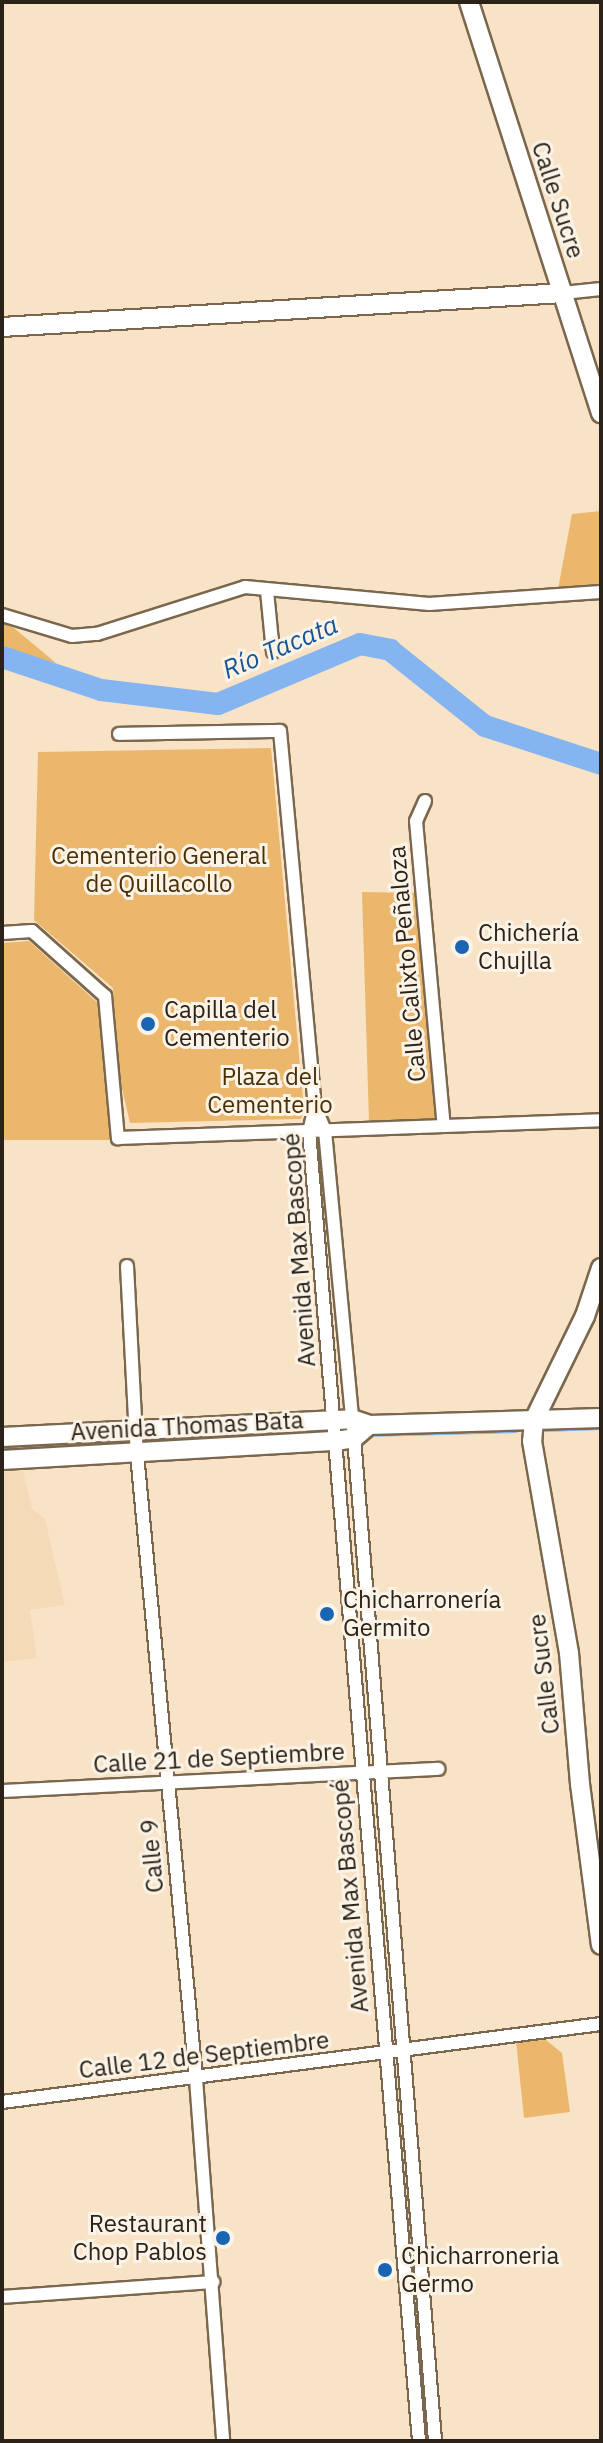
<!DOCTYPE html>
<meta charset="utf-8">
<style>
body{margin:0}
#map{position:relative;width:603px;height:2443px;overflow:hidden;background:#f9e3c7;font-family:"IBM Plex Sans",sans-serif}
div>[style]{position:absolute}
.built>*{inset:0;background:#f4dab7}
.green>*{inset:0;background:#ebb76d}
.stream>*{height:4px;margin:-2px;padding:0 2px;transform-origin:2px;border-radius:2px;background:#85b5f0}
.river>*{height:22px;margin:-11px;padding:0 11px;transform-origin:11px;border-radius:11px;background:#85b5f0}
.roads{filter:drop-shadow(2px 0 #7a674d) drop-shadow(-2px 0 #7a674d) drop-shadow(0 2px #7a674d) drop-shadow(0 -2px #7a674d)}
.street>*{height:12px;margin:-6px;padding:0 6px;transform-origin:6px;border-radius:6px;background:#fff}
.secondary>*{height:18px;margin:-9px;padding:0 9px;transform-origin:9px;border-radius:9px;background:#fff}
.dots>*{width:22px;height:22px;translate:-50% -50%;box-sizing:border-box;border:4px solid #fcf3e7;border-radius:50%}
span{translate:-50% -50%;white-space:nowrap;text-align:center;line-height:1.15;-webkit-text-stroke:6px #fcf3e7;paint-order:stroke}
.street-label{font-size:24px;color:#2b2319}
.park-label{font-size:24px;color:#483009}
.poi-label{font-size:24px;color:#2b2319}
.left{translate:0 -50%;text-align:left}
.right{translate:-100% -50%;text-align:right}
.water-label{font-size:26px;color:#185597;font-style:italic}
.frame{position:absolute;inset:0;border:4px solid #2b2319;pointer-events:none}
</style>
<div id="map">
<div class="built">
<div style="clip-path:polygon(23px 1471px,32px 1509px,45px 1519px,65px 1605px,30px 1610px,37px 1658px,2px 1662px,2px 1472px)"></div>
</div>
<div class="green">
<div style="clip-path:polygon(601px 511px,601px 586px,558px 589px,572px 514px)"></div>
<div style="clip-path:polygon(2px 623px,14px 628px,56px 663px,2px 650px)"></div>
<div style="clip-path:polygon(271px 748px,304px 1110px,301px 1119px,130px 1123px,117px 1067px,113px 988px,34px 920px,38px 752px)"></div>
<div style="clip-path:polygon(362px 892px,416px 893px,436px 1118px,369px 1122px)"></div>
<div style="clip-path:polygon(29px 941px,99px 1004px,111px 1140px,2px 1140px,2px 943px)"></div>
<div style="clip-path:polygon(546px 2040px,562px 2053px,570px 2112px,524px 2118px,516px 2041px)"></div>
</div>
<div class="stream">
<div style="left:545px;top:1430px;width:56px;rotate:-2deg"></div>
<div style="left:366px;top:1435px;width:150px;rotate:-1.5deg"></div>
<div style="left:2px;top:1450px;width:56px;rotate:-2deg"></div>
</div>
<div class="river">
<div style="left:2px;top:657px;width:104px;rotate:18.4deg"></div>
<div style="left:101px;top:690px;width:118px;rotate:6.8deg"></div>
<div style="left:218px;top:704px;width:154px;rotate:-22.9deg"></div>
<div style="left:360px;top:644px;width:31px;rotate:11deg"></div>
<div style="left:390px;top:650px;width:122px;rotate:38.7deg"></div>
<div style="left:485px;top:726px;width:122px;rotate:18.1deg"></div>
</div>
<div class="roads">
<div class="street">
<div style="left:563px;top:293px;width:38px;rotate:-6deg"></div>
<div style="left:267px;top:591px;width:61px;rotate:84.4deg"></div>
<div style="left:2px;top:615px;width:73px;rotate:16.7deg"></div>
<div style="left:72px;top:636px;width:25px;rotate:-5deg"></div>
<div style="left:97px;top:634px;width:155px;rotate:-17.6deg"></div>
<div style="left:245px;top:587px;width:185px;rotate:5.3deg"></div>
<div style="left:429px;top:604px;width:172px;rotate:-4deg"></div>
<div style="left:119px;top:734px;width:161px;rotate:-1.1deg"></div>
<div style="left:280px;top:731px;width:377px;rotate:84.7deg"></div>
<div style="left:315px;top:1106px;width:26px;rotate:103deg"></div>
<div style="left:309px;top:1131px;width:1315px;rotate:85.2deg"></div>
<div style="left:425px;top:801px;width:22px;rotate:114deg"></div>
<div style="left:416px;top:821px;width:306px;rotate:84.8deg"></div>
<div style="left:2px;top:933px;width:30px;rotate:-4deg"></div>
<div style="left:32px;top:931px;width:98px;rotate:41.7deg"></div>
<div style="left:105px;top:996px;width:143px;rotate:84.8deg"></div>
<div style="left:118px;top:1138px;width:483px;rotate:-2.1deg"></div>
<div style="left:315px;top:1107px;width:26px;rotate:67deg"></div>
<div style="left:325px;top:1131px;width:308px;rotate:84.6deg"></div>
<div style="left:354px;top:1438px;width:1006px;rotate:85.38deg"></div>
<div style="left:127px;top:1266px;width:188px;rotate:87deg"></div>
<div style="left:137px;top:1454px;width:628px;rotate:84.61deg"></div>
<div style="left:196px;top:2079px;width:363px;rotate:85.7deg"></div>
<div style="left:2px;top:1791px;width:437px;rotate:-2.9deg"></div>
<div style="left:2px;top:2102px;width:604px;rotate:-7.42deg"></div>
<div style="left:2px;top:2297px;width:212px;rotate:-4.1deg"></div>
</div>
<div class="secondary">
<div style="left:469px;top:2px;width:432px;rotate:72.2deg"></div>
<div style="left:2px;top:327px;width:562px;rotate:-3.47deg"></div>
<div style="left:601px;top:1268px;width:51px;rotate:108.4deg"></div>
<div style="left:585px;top:1316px;width:116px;rotate:116.1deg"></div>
<div style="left:534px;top:1420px;width:21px;rotate:95deg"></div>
<div style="left:532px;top:1441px;width:215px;rotate:80.1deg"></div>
<div style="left:569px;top:1653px;width:131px;rotate:85.2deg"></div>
<div style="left:580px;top:1784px;width:162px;rotate:82.6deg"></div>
<div style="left:2px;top:1437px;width:350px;rotate:-2.9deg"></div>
<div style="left:352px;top:1419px;width:18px;rotate:19deg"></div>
<div style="left:369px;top:1425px;width:232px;rotate:-1.7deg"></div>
<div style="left:2px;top:1460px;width:335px;rotate:-3.3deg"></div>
<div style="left:336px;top:1441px;width:18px;rotate:-9deg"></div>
<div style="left:354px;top:1438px;width:20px;rotate:-41deg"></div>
</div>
</div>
<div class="dots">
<div style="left:462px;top:947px;background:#1965b4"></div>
<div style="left:148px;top:1024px;background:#1965b4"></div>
<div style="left:327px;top:1614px;background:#1965b4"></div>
<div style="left:223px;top:2238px;background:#1965b4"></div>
<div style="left:385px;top:2270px;background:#1965b4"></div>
</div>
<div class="street-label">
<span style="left:558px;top:200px;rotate:72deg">Calle Sucre</span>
<span style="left:407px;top:964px;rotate:-95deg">Calle Calixto Peñaloza</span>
<span style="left:299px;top:1250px;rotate:-94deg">Avenida Max Bascopé</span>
<span style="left:187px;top:1426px;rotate:-3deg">Avenida Thomas Bata</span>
<span style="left:544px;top:1674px;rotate:-97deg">Calle Sucre</span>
<span style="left:219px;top:1758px;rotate:-3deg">Calle 21 de Septiembre</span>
<span style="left:152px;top:1856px;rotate:-95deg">Calle 9</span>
<span style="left:350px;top:1896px;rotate:-95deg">Avenida Max Bascopé</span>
<span style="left:204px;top:2055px;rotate:-7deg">Calle 12 de Septiembre</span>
</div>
<div class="park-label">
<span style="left:159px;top:870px">Cementerio General<br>de Quillacollo</span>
<span style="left:270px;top:1091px">Plaza del<br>Cementerio</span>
</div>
<div class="poi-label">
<span class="left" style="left:478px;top:947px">Chichería<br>Chujlla</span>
<span class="left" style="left:164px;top:1024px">Capilla del<br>Cementerio</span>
<span class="left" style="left:343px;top:1614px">Chicharronería<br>Germito</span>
<span class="right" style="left:207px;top:2238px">Restaurant<br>Chop Pablos</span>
<span class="left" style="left:401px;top:2270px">Chicharroneria<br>Germo</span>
</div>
<div class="water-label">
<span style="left:280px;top:647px;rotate:-23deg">Río Tacata</span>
</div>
<div class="frame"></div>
</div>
